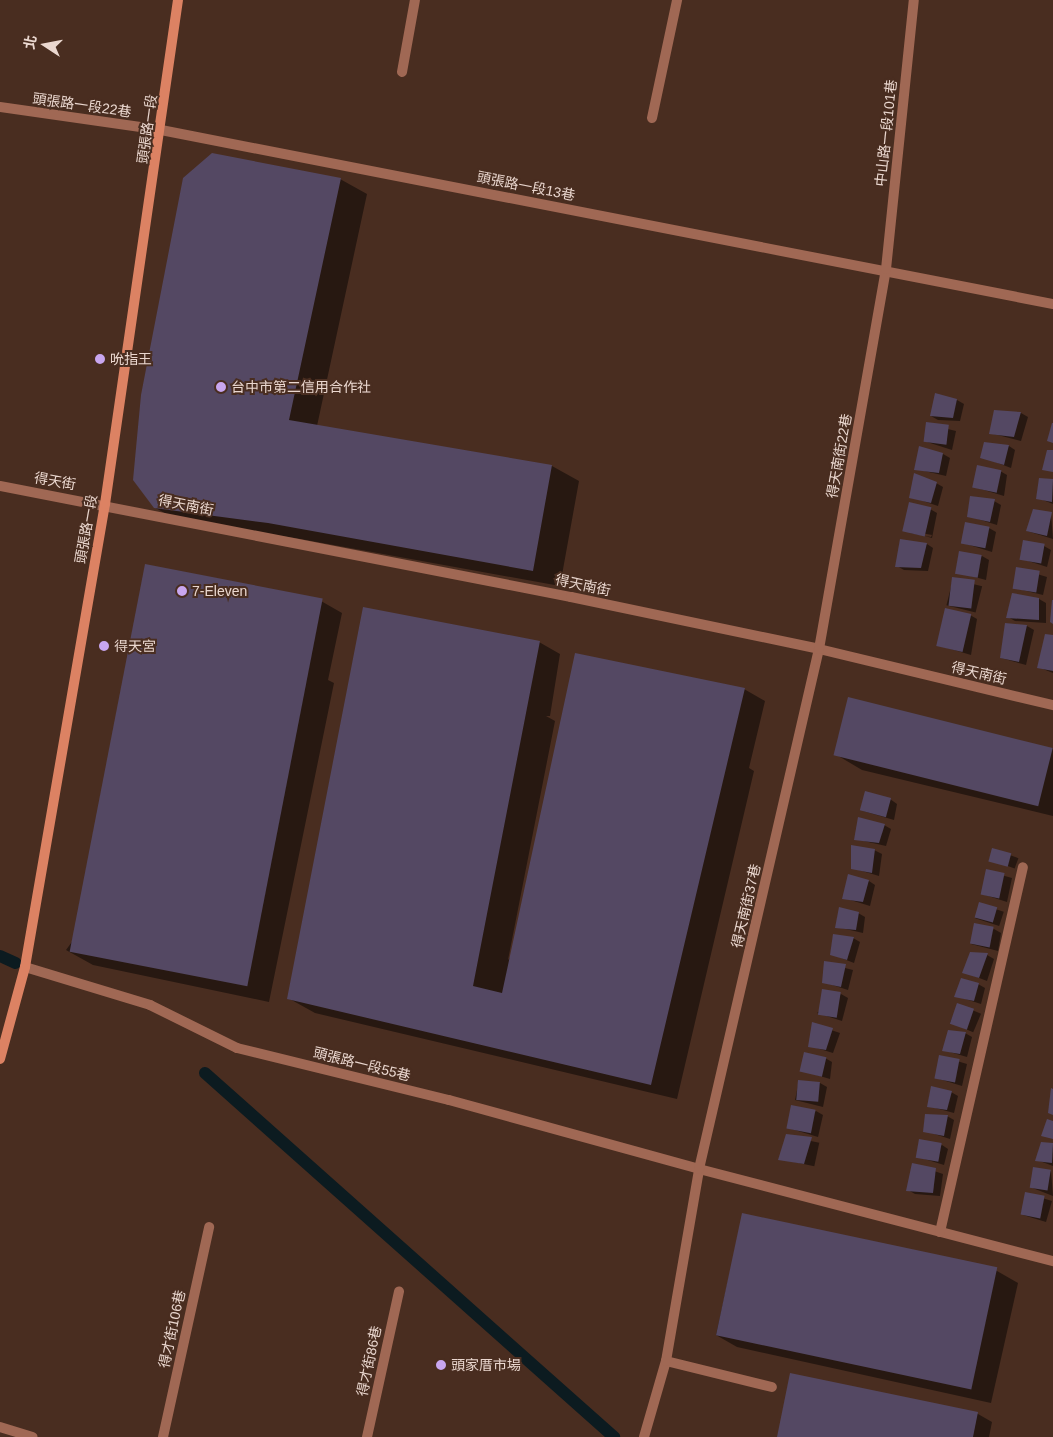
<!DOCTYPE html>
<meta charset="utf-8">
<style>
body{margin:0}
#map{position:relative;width:1053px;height:1437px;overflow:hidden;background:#492d20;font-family:Helvetica,"Noto Sans TC",sans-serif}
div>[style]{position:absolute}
.shadow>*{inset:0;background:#0007;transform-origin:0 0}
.stream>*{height:12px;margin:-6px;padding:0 6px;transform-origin:6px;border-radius:6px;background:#0c1b20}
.building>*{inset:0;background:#544863;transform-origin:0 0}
.lane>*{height:10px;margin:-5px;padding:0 5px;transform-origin:5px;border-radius:5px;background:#a06854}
.street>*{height:10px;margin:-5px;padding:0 5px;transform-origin:5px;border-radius:5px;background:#a06854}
.secondary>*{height:10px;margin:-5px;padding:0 5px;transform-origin:5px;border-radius:5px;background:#dc8263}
.dots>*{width:14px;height:14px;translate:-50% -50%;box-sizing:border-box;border:2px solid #492d20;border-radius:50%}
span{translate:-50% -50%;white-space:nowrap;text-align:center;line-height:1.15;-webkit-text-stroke:4px #492d20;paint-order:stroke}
.street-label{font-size:14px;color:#ead7cf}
.poi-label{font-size:14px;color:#ead7cf}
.left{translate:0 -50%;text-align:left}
.north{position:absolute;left:20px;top:20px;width:50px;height:50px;-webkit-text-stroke:4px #492d20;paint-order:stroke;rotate:281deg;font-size:14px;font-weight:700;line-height:20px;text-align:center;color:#ead7cf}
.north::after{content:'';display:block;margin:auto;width:18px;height:22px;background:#ead7cf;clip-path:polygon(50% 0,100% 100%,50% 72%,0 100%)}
</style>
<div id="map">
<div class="shadow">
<div style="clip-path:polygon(340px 179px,367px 194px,317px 426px,552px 466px,579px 481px,560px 586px,295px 538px,182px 523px,154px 507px)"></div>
<div style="clip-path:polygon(957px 400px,964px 404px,960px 421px,938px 420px,931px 416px)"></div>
<div style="clip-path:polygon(995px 411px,1021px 413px,1028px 417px,1021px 441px,990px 433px)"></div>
<div style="clip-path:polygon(927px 424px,956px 431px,952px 450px,924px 441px)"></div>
<div style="clip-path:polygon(1009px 446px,1015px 450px,1011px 468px,982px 457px)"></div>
<div style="clip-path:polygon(943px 454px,950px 458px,946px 476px,916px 469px)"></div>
<div style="clip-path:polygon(1000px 471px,1007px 475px,1004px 496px,974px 487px)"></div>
<div style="clip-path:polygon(1040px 479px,1053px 480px,1053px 504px,1038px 498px)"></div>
<div style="clip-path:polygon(936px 483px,943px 487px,938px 506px,911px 497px)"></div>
<div style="clip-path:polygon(994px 501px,1001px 505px,997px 525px,968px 516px)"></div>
<div style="clip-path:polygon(evenodd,930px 509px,937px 513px,932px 538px,904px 530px,930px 509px,910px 531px,932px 535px,931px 537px,910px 533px,910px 531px)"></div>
<div style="clip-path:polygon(1051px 514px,1053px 539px,1027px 531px)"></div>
<div style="clip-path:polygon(989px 528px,996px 532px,992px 552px,963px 543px)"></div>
<div style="clip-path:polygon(927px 544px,933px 548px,928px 571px,904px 570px,897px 566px)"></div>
<div style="clip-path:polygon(1044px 546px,1051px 550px,1047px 567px,1022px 559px)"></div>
<div style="clip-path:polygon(982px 556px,989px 560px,986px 580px,956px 572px)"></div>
<div style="clip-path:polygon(1017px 568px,1047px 577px,1043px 595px,1014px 588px)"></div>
<div style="left:953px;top:579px;width:30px;height:27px;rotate:14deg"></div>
<div style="clip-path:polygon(1039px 599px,1046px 603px,1046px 623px,1015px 621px,1008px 617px)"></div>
<div style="clip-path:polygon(321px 601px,342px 613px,328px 680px,334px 683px,269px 1002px,93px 965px,66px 950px)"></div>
<div style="clip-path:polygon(970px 615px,977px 619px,971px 655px,937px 645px)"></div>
<div style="clip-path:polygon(1006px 625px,1027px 626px,1034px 630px,1026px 665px,1001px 658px)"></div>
<div style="clip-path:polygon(1053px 637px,1053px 673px,1038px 667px)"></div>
<div style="clip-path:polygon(539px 642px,560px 654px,550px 716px,546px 716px,555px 721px,508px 960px,744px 689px,765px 701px,749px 768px,754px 771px,677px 1099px,315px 1013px,288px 998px)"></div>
<div style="clip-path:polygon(1053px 748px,1053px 816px,862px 770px,835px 754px)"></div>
<div style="clip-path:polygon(890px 799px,897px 804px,894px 820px,863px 811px)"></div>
<div style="clip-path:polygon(884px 825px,891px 829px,886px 846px,855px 839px)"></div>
<div style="left:993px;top:849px;width:27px;height:11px;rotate:20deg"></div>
<div style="clip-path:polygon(874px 850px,882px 854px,879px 876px,852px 868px)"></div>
<div style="clip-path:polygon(987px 871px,1012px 878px,1007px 902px,982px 894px)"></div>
<div style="clip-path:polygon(869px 881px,875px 885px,870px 906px,844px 898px)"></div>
<div style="left:980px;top:904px;width:25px;height:15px;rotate:18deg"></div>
<div style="clip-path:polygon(858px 913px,865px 917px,863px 933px,837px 927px)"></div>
<div style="clip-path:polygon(994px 929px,1001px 933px,998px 951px,971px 944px)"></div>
<div style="clip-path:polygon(853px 938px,860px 942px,854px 963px,831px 954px)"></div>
<div style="clip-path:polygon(987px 955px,994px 959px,987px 981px,964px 972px)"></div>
<div style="clip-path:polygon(825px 963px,853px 970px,848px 990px,823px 982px)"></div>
<div style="clip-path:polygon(978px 984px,985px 988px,981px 1004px,956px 996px)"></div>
<div style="clip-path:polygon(841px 994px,848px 998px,842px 1021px,817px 1013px)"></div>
<div style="left:958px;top:1004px;width:25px;height:20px;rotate:23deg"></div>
<div style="clip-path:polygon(813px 1024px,840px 1033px,833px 1053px,810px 1046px)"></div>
<div style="clip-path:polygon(965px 1033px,972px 1037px,967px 1057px,943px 1050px)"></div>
<div style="clip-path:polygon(940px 1056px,967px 1064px,962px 1086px,936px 1078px)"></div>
<div style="clip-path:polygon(825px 1058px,832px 1062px,830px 1079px,803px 1071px)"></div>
<div style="clip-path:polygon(799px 1081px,820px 1083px,827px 1087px,823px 1107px,795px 1100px)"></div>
<div style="clip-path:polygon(951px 1092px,958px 1096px,954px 1113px,928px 1106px)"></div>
<div style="clip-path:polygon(816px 1111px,823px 1115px,818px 1137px,788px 1128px)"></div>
<div style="clip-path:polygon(947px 1116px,954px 1120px,950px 1139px,925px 1131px)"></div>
<div style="left:787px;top:1136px;width:33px;height:24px;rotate:12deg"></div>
<div style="clip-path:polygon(1042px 1144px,1053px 1145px,1053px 1166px,1037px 1160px)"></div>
<div style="clip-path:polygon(942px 1145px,948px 1149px,944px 1165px,918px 1157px)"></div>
<div style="clip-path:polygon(913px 1164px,943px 1174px,940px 1196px,915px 1194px,908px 1190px)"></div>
<div style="clip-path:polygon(1051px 1171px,1053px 1196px,1030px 1187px)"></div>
<div style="clip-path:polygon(1026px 1193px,1052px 1201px,1046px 1222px,1023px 1215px)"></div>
<div style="clip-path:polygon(743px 1214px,997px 1271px,1018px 1283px,991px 1403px,737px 1347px,716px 1335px)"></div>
<div style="clip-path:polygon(791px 1374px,978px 1414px,992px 1422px,989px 1437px,778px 1437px)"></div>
</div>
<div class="stream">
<div style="left:0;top:956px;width:17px;rotate:24deg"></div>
<div style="left:205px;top:1073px;width:548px;rotate:41.67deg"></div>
</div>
<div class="building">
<div style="clip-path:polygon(212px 153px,341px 178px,289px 420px,552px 465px,533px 571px,268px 523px,154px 508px,133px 480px,141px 395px,183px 178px)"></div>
<div style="clip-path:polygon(935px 393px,957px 399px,953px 418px,930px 416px)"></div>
<div style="clip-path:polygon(994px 410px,1021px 412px,1014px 437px,989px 434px)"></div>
<div style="left:926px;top:422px;width:23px;height:20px;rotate:7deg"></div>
<div style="clip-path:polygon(1052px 423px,1053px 423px,1053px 443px,1047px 441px)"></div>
<div style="clip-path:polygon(984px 442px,1009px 445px,1004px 465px,980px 458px)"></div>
<div style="clip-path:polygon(919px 446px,943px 453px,939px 473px,914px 470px)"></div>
<div style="clip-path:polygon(1047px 450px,1053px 450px,1053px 472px,1042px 470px)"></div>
<div style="left:977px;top:465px;width:25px;height:23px;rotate:12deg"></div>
<div style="clip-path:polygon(914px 473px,937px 482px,931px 503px,909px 498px)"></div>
<div style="clip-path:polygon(1039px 478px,1053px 479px,1052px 502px,1036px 499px)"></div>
<div style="clip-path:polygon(970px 496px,995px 499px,990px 522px,967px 517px)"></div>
<div style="left:909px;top:502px;width:23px;height:30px;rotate:13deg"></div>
<div style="clip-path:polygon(1033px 509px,1052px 512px,1047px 536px,1026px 531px)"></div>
<div style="left:965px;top:522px;width:25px;height:22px;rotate:11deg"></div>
<div style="clip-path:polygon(900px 539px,927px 543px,921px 568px,895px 567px)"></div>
<div style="left:1023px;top:540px;width:22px;height:20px;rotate:10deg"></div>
<div style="left:959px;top:551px;width:23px;height:23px;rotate:10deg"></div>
<div style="left:145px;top:564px;width:181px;height:395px;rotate:11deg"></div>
<div style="left:1016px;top:567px;width:24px;height:22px;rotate:9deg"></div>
<div style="left:952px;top:577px;width:23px;height:29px;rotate:7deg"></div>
<div style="clip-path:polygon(1012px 593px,1039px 598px,1039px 620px,1006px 618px)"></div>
<div style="clip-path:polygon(1052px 600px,1053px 600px,1053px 624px,1050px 622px)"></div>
<div style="clip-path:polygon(363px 607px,540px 641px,473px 986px,502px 993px,575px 653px,745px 688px,651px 1085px,287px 999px)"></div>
<div style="left:945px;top:608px;width:27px;height:39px;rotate:13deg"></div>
<div style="clip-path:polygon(1005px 623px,1027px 625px,1019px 662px,1000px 658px)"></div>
<div style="clip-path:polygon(1045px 634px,1053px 635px,1053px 671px,1037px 668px)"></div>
<div style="left:848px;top:697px;width:211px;height:60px;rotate:14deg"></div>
<div style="left:865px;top:791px;width:27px;height:20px;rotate:15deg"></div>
<div style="clip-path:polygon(858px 817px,885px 824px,879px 843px,854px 840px)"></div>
<div style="clip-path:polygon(851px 845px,875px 849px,872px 873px,851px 869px)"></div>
<div style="left:992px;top:848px;width:20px;height:14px;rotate:15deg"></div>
<div style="left:986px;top:869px;width:19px;height:26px;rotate:12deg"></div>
<div style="clip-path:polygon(848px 874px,869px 880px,863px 902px,842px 899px)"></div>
<div style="left:979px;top:902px;width:19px;height:16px;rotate:16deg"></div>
<div style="clip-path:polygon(839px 907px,859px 912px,856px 930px,835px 928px)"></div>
<div style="left:974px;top:923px;width:20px;height:21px;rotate:11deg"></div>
<div style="clip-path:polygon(833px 934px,854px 937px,847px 960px,830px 955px)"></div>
<div style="clip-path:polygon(970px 952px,988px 953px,979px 978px,962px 973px)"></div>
<div style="clip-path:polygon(824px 961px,846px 964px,841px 987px,822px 983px)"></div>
<div style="clip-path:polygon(961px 978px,979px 983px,974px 1001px,954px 997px)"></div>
<div style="left:822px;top:989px;width:19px;height:26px;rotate:9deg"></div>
<div style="left:957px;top:1003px;width:18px;height:22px;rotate:19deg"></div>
<div style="clip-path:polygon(812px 1022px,833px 1028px,826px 1050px,808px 1047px)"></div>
<div style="clip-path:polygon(948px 1030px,966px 1032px,960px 1054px,942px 1051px)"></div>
<div style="left:804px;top:1052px;width:23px;height:20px;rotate:13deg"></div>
<div style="left:939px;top:1055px;width:21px;height:24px;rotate:11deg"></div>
<div style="left:798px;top:1080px;width:22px;height:20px;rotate:5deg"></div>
<div style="clip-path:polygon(931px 1086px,952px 1091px,947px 1110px,927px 1107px)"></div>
<div style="clip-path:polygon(1051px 1088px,1053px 1089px,1053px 1115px,1048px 1113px)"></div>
<div style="left:791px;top:1105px;width:25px;height:24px;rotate:11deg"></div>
<div style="clip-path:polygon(925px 1114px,948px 1115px,944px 1136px,923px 1132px)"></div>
<div style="clip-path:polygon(1047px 1119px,1053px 1121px,1053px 1139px,1041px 1136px)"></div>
<div style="clip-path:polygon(786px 1134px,812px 1137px,804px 1164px,778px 1160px)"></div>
<div style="left:919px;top:1139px;width:23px;height:19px;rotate:10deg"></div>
<div style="clip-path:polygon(1041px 1142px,1053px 1143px,1052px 1163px,1035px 1161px)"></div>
<div style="clip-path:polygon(912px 1163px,936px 1168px,933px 1193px,906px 1191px)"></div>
<div style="left:1033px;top:1167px;width:18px;height:21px;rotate:9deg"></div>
<div style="left:1025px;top:1192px;width:20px;height:23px;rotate:11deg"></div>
<div style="left:742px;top:1213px;width:261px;height:125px;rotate:12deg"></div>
<div style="clip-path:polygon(790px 1373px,978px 1412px,973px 1437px,777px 1437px)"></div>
</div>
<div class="lane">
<div style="left:402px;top:72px;width:73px;rotate:-79.8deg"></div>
<div style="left:0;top:107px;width:163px;rotate:8.1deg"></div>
<div style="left:161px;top:130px;width:909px;rotate:11.04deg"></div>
<div style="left:652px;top:118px;width:121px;rotate:-78deg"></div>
<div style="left:25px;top:967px;width:131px;rotate:16.9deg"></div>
<div style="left:150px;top:1005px;width:97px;rotate:26.3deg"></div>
<div style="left:237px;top:1048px;width:218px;rotate:13.8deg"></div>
<div style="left:449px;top:1100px;width:259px;rotate:15.4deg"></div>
<div style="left:666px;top:1361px;width:109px;rotate:13.8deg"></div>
<div style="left:0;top:1427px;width:34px;rotate:17deg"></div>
<div style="left:163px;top:1437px;width:215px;rotate:-77.6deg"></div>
<div style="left:367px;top:1437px;width:149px;rotate:-77.6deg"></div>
</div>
<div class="street">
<div style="left:0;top:486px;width:582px;rotate:11deg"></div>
<div style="left:571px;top:597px;width:253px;rotate:11.8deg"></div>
<div style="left:819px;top:649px;width:241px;rotate:13.5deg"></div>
<div style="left:699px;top:1169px;width:366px;rotate:14.6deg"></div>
<div style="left:940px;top:1232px;width:374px;rotate:-77.2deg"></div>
<div style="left:644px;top:1437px;width:79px;rotate:-73.9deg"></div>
<div style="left:666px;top:1361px;width:195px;rotate:-80.2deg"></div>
<div style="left:699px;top:1169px;width:534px;rotate:-77.01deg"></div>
<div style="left:819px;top:649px;width:386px;rotate:-80deg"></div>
<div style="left:886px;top:269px;width:270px;rotate:-84.1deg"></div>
</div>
<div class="secondary">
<div style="left:0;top:1059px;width:95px;rotate:-74.8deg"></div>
<div style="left:25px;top:967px;width:470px;rotate:-80.2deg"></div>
<div style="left:105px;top:504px;width:509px;rotate:-81.76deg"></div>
</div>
<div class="dots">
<div style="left:100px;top:359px;background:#c8a6ef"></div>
<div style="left:221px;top:387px;background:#c8a6ef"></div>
<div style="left:182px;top:591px;background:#c8a6ef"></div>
<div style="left:104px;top:646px;background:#c8a6ef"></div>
<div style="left:441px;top:1365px;background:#c8a6ef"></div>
</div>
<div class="street-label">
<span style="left:82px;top:105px;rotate:8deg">頭張路一段22巷</span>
<span style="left:147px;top:129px;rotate:-82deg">頭張路一段</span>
<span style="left:886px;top:133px;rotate:-84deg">中山路一段101巷</span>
<span style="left:526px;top:186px;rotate:11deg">頭張路一段13巷</span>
<span style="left:839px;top:456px;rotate:-80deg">得天南街22巷</span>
<span style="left:55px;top:481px;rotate:10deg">得天街</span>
<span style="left:186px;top:505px;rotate:11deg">得天南街</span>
<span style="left:86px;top:529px;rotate:-80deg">頭張路一段</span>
<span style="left:583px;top:585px;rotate:12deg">得天南街</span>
<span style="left:979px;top:673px;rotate:13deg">得天南街</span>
<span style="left:746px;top:906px;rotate:-77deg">得天南街37巷</span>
<span style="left:362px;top:1064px;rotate:14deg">頭張路一段55巷</span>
<span style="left:172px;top:1329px;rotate:-78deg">得才街106巷</span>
<span style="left:369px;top:1361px;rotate:-78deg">得才街86巷</span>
</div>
<div class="poi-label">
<span class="left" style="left:110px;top:359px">吮指王</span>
<span class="left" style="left:231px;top:387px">台中市第二信用合作社</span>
<span class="left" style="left:192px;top:591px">7-Eleven</span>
<span class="left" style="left:114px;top:646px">得天宮</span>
<span class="left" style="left:451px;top:1365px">頭家厝市場</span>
</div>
<div class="north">北</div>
</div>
